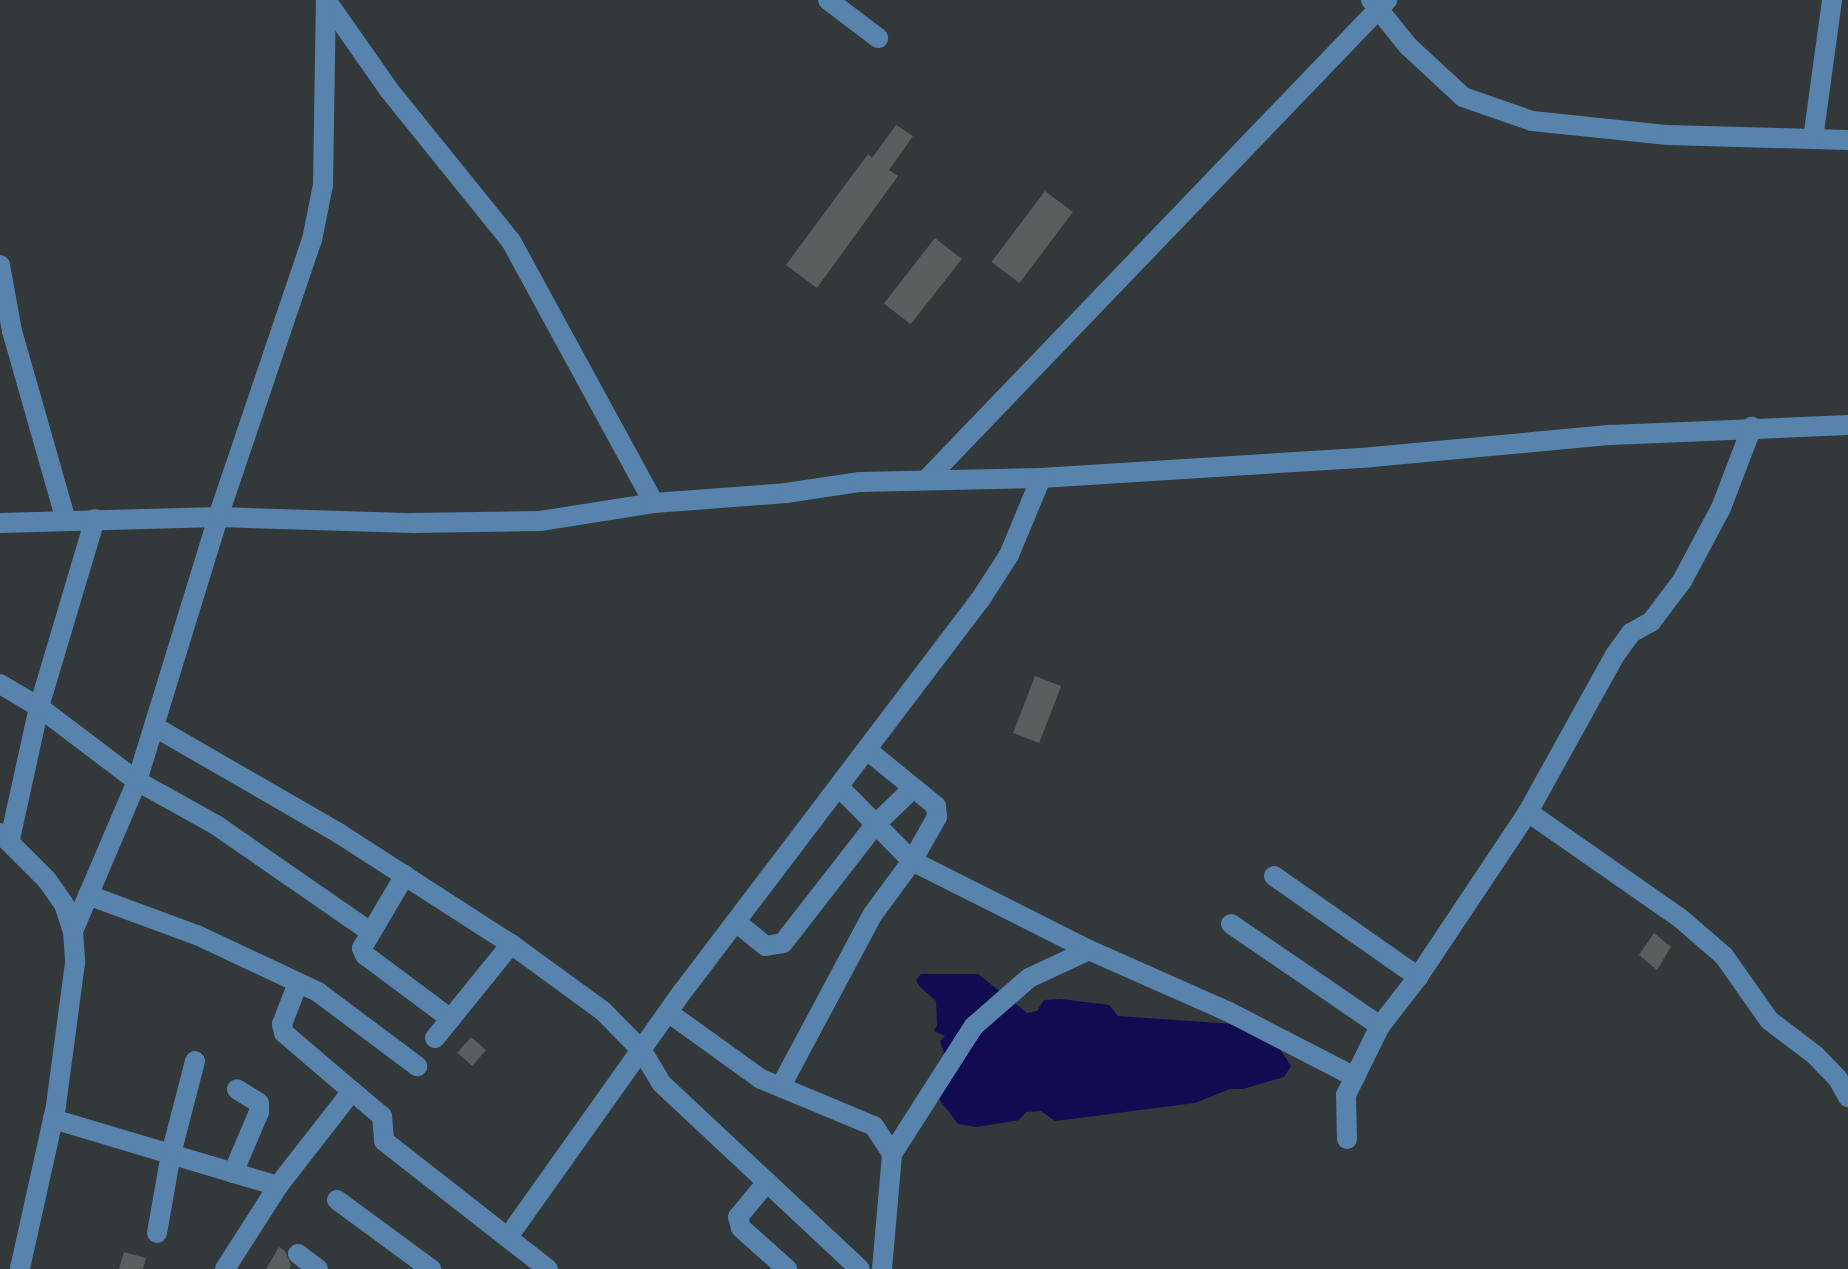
<!DOCTYPE html>
<style>
body{margin:0}
#map{position:relative;width:1848px;height:1269px;overflow:hidden;background:#33383a;font-family:"Sofia Sans Condensed",sans-serif}
div>[style]{position:absolute}
.water>*{inset:0;background:#110b51}
.building>*{inset:0;background:#595f5e;transform-origin:0 0}
.minor>*{height:20px;margin:-10px;padding:0 10px;transform-origin:10px;border-radius:10px;background:#5783ad}
span{translate:-50% -50%;white-space:nowrap;text-align:center;line-height:1.15;-webkit-text-stroke:8px #1c1f20;paint-order:stroke}
</style>
<div id="map">
<div class="water">
<div style="clip-path:polygon(921px 974px,978px 974px,1027px 1013px,1037px 1011px,1044px 1000px,1061px 999px,1109px 1005px,1118px 1016px,1233px 1024px,1279px 1048px,1291px 1066px,1284px 1077px,1243px 1089px,1230px 1089px,1195px 1103px,1055px 1121px,1041px 1111px,1026px 1112px,1019px 1120px,977px 1127px,958px 1124px,939px 1099px,945px 1055px,940px 1041px,945px 1036px,934px 1031px,937px 1025px,936px 1001px,920px 987px,916px 980px)"></div>
</div>
<div class="building">
<div style="clip-path:polygon(896px 125px,913px 136px,889px 170px,898px 176px,817px 288px,786px 265px,868px 154px,872px 158px)"></div>
<div style="left:1045px;top:191px;width:35px;height:89px;rotate:37deg"></div>
<div style="left:935px;top:238px;width:34px;height:83px;rotate:38deg"></div>
<div style="left:1035px;top:676px;width:28px;height:61px;rotate:21deg"></div>
<div style="clip-path:polygon(1654px 933px,1671px 947px,1657px 970px,1639px 955px)"></div>
<div style="left:471px;top:1037px;width:20px;height:21px;rotate:41deg"></div>
<div style="clip-path:polygon(279px 1247px,285px 1251px,291px 1265px,289px 1269px,266px 1269px)"></div>
<div style="clip-path:polygon(124px 1252px,146px 1258px,143px 1269px,119px 1269px)"></div>
</div>
<div class="minor">
<div style="left:326px;top:0;width:110px;rotate:55deg"></div>
<div style="left:389px;top:90px;width:194px;rotate:51.1deg"></div>
<div style="left:511px;top:241px;width:298px;rotate:61.4deg"></div>
<div style="left:828px;top:0;width:63px;rotate:37.2deg"></div>
<div style="left:1371px;top:0;width:59px;rotate:51.2deg"></div>
<div style="left:1408px;top:46px;width:75px;rotate:42.8deg"></div>
<div style="left:1463px;top:97px;width:73px;rotate:19.2deg"></div>
<div style="left:1532px;top:121px;width:137px;rotate:5.9deg"></div>
<div style="left:1668px;top:135px;width:180px;rotate:1.6deg"></div>
<div style="left:1813px;top:139px;width:140px;rotate:-82.2deg"></div>
<div style="left:0;top:265px;width:67px;rotate:79.7deg"></div>
<div style="left:12px;top:331px;width:197px;rotate:74.1deg"></div>
<div style="left:928px;top:478px;width:663px;rotate:-46.16deg"></div>
<div style="left:0;top:523px;width:218px;rotate:-1.6deg"></div>
<div style="left:218px;top:517px;width:195px;rotate:1.8deg"></div>
<div style="left:413px;top:523px;width:127px;rotate:-0.9deg"></div>
<div style="left:540px;top:521px;width:115px;rotate:-9deg"></div>
<div style="left:654px;top:503px;width:132px;rotate:-4.3deg"></div>
<div style="left:786px;top:493px;width:75px;rotate:-8.5deg"></div>
<div style="left:860px;top:482px;width:181px;rotate:-1.3deg"></div>
<div style="left:1041px;top:478px;width:332px;rotate:-3.6deg"></div>
<div style="left:1372px;top:457px;width:240px;rotate:-5.3deg"></div>
<div style="left:1611px;top:435px;width:237px;rotate:-2.4deg"></div>
<div style="left:0;top:684px;width:45px;rotate:30.5deg"></div>
<div style="left:39px;top:707px;width:123px;rotate:37.1deg"></div>
<div style="left:137px;top:781px;width:90px;rotate:29.1deg"></div>
<div style="left:216px;top:825px;width:186px;rotate:34.7deg"></div>
<div style="left:155px;top:727px;width:214px;rotate:30deg"></div>
<div style="left:340px;top:834px;width:203px;rotate:32.8deg"></div>
<div style="left:511px;top:944px;width:114px;rotate:36.1deg"></div>
<div style="left:603px;top:1011px;width:56px;rotate:45.7deg"></div>
<div style="left:642px;top:1051px;width:37px;rotate:59deg"></div>
<div style="left:661px;top:1083px;width:272px;rotate:43.1deg"></div>
<div style="left:839px;top:787px;width:104px;rotate:45.4deg"></div>
<div style="left:912px;top:861px;width:198px;rotate:26.7deg"></div>
<div style="left:1089px;top:950px;width:153px;rotate:23.9deg"></div>
<div style="left:1229px;top:1012px;width:142px;rotate:27.3deg"></div>
<div style="left:1528px;top:812px;width:179px;rotate:-61deg"></div>
<div style="left:1615px;top:655px;width:27px;rotate:-54deg"></div>
<div style="left:1631px;top:633px;width:23px;rotate:-29deg"></div>
<div style="left:1651px;top:622px;width:51px;rotate:-52.9deg"></div>
<div style="left:1682px;top:581px;width:83px;rotate:-61.9deg"></div>
<div style="left:1721px;top:508px;width:87px;rotate:-69.1deg"></div>
<div style="left:0;top:833px;width:66px;rotate:45deg"></div>
<div style="left:47px;top:880px;width:29px;rotate:55deg"></div>
<div style="left:64px;top:904px;width:28px;rotate:72deg"></div>
<div style="left:73px;top:931px;width:32px;rotate:86deg"></div>
<div style="left:75px;top:963px;width:144px;rotate:97.6deg"></div>
<div style="left:56px;top:1106px;width:167px;rotate:102.5deg"></div>
<div style="left:10px;top:839px;width:135px;rotate:-77.6deg"></div>
<div style="left:39px;top:707px;width:196px;rotate:-73.4deg"></div>
<div style="left:405px;top:875px;width:85px;rotate:120.5deg"></div>
<div style="left:362px;top:948px;width:8px;rotate:67deg"></div>
<div style="left:365px;top:955px;width:107px;rotate:36.7deg"></div>
<div style="left:1274px;top:876px;width:176px;rotate:35deg"></div>
<div style="left:88px;top:895px;width:116px;rotate:20.2deg"></div>
<div style="left:197px;top:935px;width:134px;rotate:25.2deg"></div>
<div style="left:318px;top:992px;width:124px;rotate:36.8deg"></div>
<div style="left:736px;top:922px;width:38px;rotate:39deg"></div>
<div style="left:766px;top:946px;width:17px;rotate:-10deg"></div>
<div style="left:783px;top:943px;width:150px;rotate:-52.1deg"></div>
<div style="left:875px;top:825px;width:53px;rotate:-44.2deg"></div>
<div style="left:1231px;top:924px;width:181px;rotate:34.4deg"></div>
<div style="left:73px;top:931px;width:163px;rotate:-66.9deg"></div>
<div style="left:137px;top:781px;width:276px;rotate:-72.9deg"></div>
<div style="left:218px;top:517px;width:293px;rotate:-71.3deg"></div>
<div style="left:312px;top:240px;width:56px;rotate:-78.7deg"></div>
<div style="left:323px;top:185px;width:185px;rotate:-89.1deg"></div>
<div style="left:298px;top:983px;width:44px;rotate:111.3deg"></div>
<div style="left:282px;top:1024px;width:9px;rotate:77deg"></div>
<div style="left:284px;top:1033px;width:89px;rotate:40.5deg"></div>
<div style="left:669px;top:1013px;width:113px;rotate:35.7deg"></div>
<div style="left:761px;top:1079px;width:122px;rotate:22.6deg"></div>
<div style="left:874px;top:1126px;width:33px;rotate:57deg"></div>
<div style="left:435px;top:1038px;width:121px;rotate:-51deg"></div>
<div style="left:781px;top:1086px;width:195px;rotate:-61.9deg"></div>
<div style="left:873px;top:914px;width:66px;rotate:-53.7deg"></div>
<div style="left:912px;top:861px;width:51px;rotate:-60.4deg"></div>
<div style="left:937px;top:817px;width:11px;rotate:-95deg"></div>
<div style="left:936px;top:806px;width:89px;rotate:-140.9deg"></div>
<div style="left:53px;top:1119px;width:235px;rotate:16.6deg"></div>
<div style="left:1347px;top:1139px;width:44px;rotate:-91.3deg"></div>
<div style="left:1346px;top:1095px;width:77px;rotate:-63.8deg"></div>
<div style="left:1380px;top:1026px;width:62px;rotate:-52.2deg"></div>
<div style="left:1418px;top:977px;width:198px;rotate:-56.3deg"></div>
<div style="left:1528px;top:812px;width:185px;rotate:34.9deg"></div>
<div style="left:1680px;top:918px;width:58px;rotate:40.8deg"></div>
<div style="left:1724px;top:956px;width:78px;rotate:54.9deg"></div>
<div style="left:1769px;top:1020px;width:58px;rotate:37.3deg"></div>
<div style="left:1815px;top:1055px;width:33px;rotate:46deg"></div>
<div style="left:1838px;top:1079px;width:21px;rotate:61deg"></div>
<div style="left:233px;top:1173px;width:66px;rotate:-66.9deg"></div>
<div style="left:259px;top:1112px;width:9px;rotate:-90deg"></div>
<div style="left:259px;top:1103px;width:26px;rotate:-148deg"></div>
<div style="left:767px;top:1182px;width:45px;rotate:129.6deg"></div>
<div style="left:738px;top:1217px;width:11px;rotate:75deg"></div>
<div style="left:741px;top:1228px;width:62px;rotate:41.7deg"></div>
<div style="left:337px;top:1200px;width:117px;rotate:36.3deg"></div>
<div style="left:157px;top:1233px;width:80px;rotate:-80deg"></div>
<div style="left:171px;top:1154px;width:96px;rotate:-75.5deg"></div>
<div style="left:508px;top:1237px;width:302px;rotate:-54.6deg"></div>
<div style="left:683px;top:991px;width:491px;rotate:-52.8deg"></div>
<div style="left:980px;top:600px;width:54px;rotate:-57.2deg"></div>
<div style="left:1009px;top:555px;width:83px;rotate:-67.4deg"></div>
<div style="left:298px;top:1254px;width:25px;rotate:37deg"></div>
<div style="left:225px;top:1269px;width:98px;rotate:-57.4deg"></div>
<div style="left:278px;top:1186px;width:120px;rotate:-52.1deg"></div>
<div style="left:352px;top:1091px;width:39px;rotate:40deg"></div>
<div style="left:382px;top:1116px;width:25px;rotate:85deg"></div>
<div style="left:384px;top:1141px;width:208px;rotate:38deg"></div>
<div style="left:882px;top:1269px;width:115px;rotate:-85deg"></div>
<div style="left:892px;top:1154px;width:152px;rotate:-57.4deg"></div>
<div style="left:974px;top:1026px;width:73px;rotate:-41.1deg"></div>
<div style="left:1029px;top:978px;width:66px;rotate:-25deg"></div>
</div>
</div>
